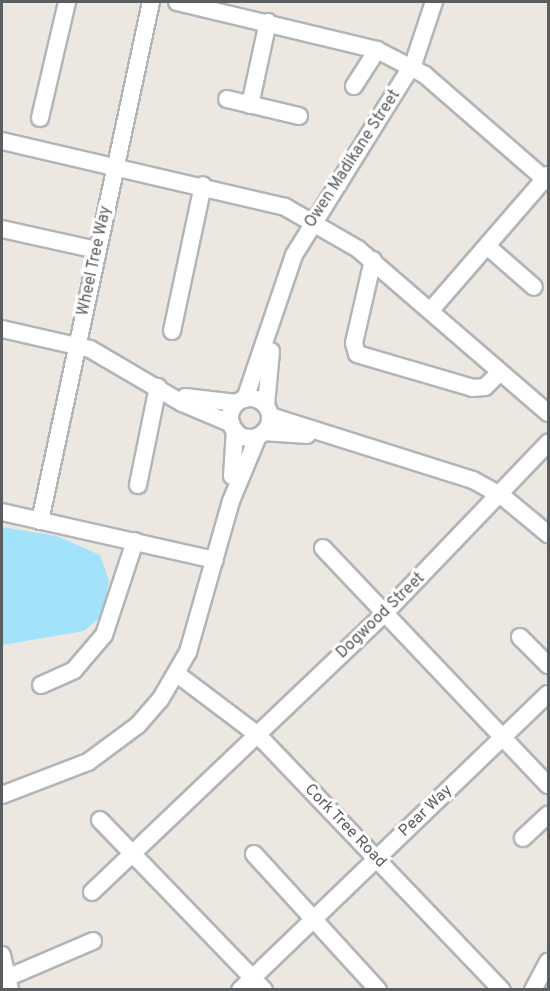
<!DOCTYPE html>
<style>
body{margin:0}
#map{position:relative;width:550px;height:991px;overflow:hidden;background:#ece8e1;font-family:Overpass,sans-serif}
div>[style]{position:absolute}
.water>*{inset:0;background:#a2e2fb}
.roads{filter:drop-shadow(2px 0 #b2b5b8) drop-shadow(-2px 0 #b2b5b8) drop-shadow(0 2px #b2b5b8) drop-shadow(0 -2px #b2b5b8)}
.minor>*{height:16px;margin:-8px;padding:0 8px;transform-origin:8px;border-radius:8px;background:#fff}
.minor>.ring{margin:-8px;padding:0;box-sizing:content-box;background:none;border:16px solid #fff;border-radius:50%}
span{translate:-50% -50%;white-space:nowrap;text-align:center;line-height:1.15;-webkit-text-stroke:6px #fff;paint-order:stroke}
.street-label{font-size:16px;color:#5a5e61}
.frame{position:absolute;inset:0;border:3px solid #5a5e61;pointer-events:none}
</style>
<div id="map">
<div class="water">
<div style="clip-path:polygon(2px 527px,57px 536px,100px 555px,109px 581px,103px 615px,84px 631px,2px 645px)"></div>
</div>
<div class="roads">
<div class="minor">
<div style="left:177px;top:2px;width:206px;rotate:13.5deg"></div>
<div style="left:377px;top:50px;width:54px;rotate:27.5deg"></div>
<div style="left:425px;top:75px;width:163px;rotate:41deg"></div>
<div style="left:354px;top:86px;width:43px;rotate:-57.4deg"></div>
<div style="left:227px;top:99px;width:74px;rotate:13.3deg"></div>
<div style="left:250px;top:105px;width:85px;rotate:-77.8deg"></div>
<div style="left:40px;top:118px;width:119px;rotate:-76.9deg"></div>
<div style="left:2px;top:141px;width:291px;rotate:13.1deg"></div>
<div style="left:285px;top:207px;width:84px;rotate:29.9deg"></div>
<div style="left:358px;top:249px;width:251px;rotate:40.8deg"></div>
<div style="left:2px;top:229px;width:97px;rotate:12.5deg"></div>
<div style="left:487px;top:246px;width:62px;rotate:41.1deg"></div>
<div style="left:373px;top:260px;width:85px;rotate:102.9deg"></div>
<div style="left:354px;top:343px;width:11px;rotate:75deg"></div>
<div style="left:357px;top:354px;width:121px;rotate:16.3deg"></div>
<div style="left:473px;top:388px;width:12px;rotate:-5deg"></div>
<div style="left:485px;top:387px;width:21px;rotate:-45deg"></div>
<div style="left:431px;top:310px;width:179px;rotate:-49.1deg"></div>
<div style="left:2px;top:329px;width:90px;rotate:12.8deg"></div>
<div style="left:90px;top:349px;width:107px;rotate:30.4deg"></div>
<div style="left:182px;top:403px;width:54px;rotate:22.8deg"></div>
<div style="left:172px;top:331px;width:149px;rotate:-78deg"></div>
<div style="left:185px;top:397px;width:52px;rotate:6.6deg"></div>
<div class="ring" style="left:230px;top:398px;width:24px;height:24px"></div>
<div style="left:245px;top:399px;width:152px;rotate:-71.2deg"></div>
<div style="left:294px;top:255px;width:227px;rotate:-58.1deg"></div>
<div style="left:414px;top:62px;width:63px;rotate:-71.6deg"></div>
<div style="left:266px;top:405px;width:54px;rotate:-84.7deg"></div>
<div style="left:270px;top:416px;width:213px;rotate:17.5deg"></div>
<div style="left:473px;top:480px;width:33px;rotate:29deg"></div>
<div style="left:502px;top:496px;width:60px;rotate:39.6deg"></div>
<div style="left:264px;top:432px;width:43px;rotate:4deg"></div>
<div style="left:232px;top:476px;width:46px;rotate:-86.3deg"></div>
<div style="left:138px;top:485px;width:100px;rotate:-78.5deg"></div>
<div style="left:2px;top:512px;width:218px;rotate:12.7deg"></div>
<div style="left:40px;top:521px;width:531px;rotate:-77.93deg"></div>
<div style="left:323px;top:548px;width:327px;rotate:46.5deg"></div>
<div style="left:520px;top:637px;width:40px;rotate:45deg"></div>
<div style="left:177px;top:674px;width:101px;rotate:37deg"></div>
<div style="left:258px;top:735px;width:353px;rotate:46.3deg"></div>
<div style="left:41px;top:685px;width:36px;rotate:-24deg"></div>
<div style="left:74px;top:670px;width:46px;rotate:-49.4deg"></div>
<div style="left:104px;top:635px;width:99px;rotate:-71.7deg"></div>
<div style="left:2px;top:795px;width:92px;rotate:-21deg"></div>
<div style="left:88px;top:762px;width:62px;rotate:-36.5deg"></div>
<div style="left:138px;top:725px;width:33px;rotate:-49deg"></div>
<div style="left:160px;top:700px;width:56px;rotate:-59.7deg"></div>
<div style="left:188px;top:652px;width:157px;rotate:-74.1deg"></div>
<div style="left:231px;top:501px;width:70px;rotate:-67.4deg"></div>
<div style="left:100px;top:820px;width:236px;rotate:46deg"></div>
<div style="left:523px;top:838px;width:34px;rotate:-43deg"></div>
<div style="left:254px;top:854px;width:184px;rotate:47.6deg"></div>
<div style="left:92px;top:892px;width:405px;rotate:-43.6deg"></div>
<div style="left:385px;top:613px;width:236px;rotate:-46.2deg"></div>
<div style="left:2px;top:955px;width:36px;rotate:77deg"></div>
<div style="left:2px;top:980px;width:99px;rotate:-23.2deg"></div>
<div style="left:240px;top:990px;width:427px;rotate:-43.9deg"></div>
<div style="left:533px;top:990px;width:32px;rotate:-62deg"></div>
</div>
</div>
<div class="street-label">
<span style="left:353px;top:159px;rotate:-57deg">Owen Madikane Street</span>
<span style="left:95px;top:261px;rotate:-78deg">Wheel Tree Way</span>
<span style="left:381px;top:616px;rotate:-44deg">Dogwood Street</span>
<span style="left:426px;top:811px;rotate:-44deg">Pear Way</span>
<span style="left:345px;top:826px;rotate:46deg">Cork Tree Road</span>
</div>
<div class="frame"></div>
</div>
